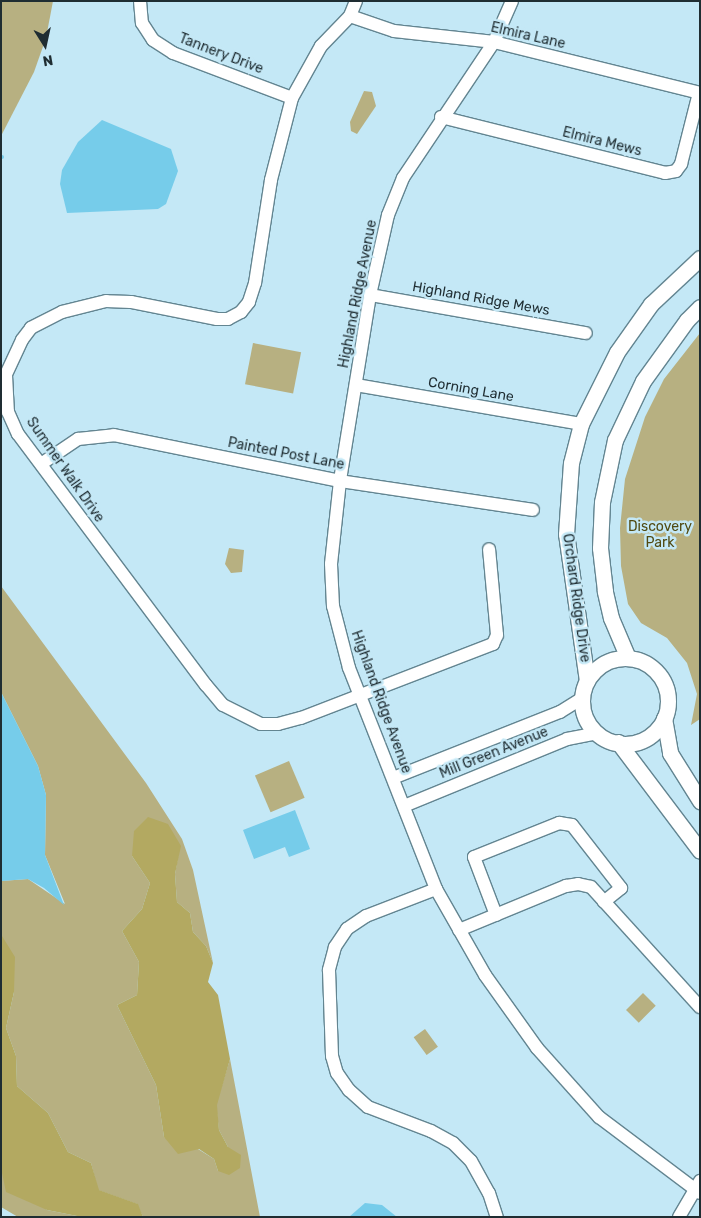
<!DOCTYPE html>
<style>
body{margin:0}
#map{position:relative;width:701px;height:1218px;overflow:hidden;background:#c4e8f6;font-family:Rubik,sans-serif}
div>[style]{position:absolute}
.green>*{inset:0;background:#b7b081;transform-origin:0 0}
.forest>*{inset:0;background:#b3a961}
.water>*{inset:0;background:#76ccea}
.stream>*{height:4.5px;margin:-2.25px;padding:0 2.25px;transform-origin:2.25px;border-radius:2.25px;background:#76ccea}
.roads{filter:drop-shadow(1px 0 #638591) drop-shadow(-1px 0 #638591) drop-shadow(0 1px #638591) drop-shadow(0 -1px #638591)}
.minor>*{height:12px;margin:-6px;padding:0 6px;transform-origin:6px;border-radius:6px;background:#fff}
.tertiary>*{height:15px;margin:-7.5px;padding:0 7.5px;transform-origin:7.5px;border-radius:7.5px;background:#fff}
.tertiary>.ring{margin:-7.5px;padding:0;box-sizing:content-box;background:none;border:15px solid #fff;border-radius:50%}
span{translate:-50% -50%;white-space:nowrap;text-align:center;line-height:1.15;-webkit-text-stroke:5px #c4e8f6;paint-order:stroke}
.street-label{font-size:14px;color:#1f2d32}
.park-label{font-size:14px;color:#514a12}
.frame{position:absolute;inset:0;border:2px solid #1f2d32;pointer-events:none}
.north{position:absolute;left:20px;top:20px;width:50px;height:50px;-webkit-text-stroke:4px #c4e8f6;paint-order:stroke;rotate:170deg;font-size:14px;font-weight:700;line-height:20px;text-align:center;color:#1f2d32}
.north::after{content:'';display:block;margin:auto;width:18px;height:22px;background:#1f2d32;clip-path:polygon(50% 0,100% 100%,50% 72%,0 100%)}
</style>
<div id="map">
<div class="green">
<div style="clip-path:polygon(1px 1px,53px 1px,46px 38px,34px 72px,1px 136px)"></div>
<div style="clip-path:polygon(364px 91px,372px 92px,376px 106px,357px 134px,351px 131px,350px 122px)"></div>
<div style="clip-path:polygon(700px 333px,700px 719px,691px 725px,697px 694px,687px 663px,667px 638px,641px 623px,628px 604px,621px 566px,620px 528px,625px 479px,645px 417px,664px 379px)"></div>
<div style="left:253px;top:343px;width:49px;height:42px;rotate:11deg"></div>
<div style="clip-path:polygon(229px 548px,244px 550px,242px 572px,231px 573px,225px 564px)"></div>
<div style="clip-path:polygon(1px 586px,146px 783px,182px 839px,193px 870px,213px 963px,206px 946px,193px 932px,190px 913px,177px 902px,175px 874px,180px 846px,132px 856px,150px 883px,142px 909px,122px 931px,139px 962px,137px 995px,117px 1005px,156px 1085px,164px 1137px,198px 1149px,214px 1159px,218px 1171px,228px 1147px,219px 1130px,216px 1105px,230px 1059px,260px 1217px,143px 1217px,137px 1204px,98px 1190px,91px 1163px,68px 1152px,48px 1113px,17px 1086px,16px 1056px,6px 1028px,14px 992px,1px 937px,1px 881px,28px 879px,65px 904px,45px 855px,46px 795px,38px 766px,1px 692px)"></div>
<div style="left:289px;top:761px;width:40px;height:37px;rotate:67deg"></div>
<div style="left:643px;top:993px;width:18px;height:24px;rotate:45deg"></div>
<div style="left:425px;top:1029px;width:22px;height:14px;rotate:54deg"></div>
<div style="clip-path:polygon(1px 1168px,47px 1210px,82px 1217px,18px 1217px,1px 1207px)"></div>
</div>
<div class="forest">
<div style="clip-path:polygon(148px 817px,168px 824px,181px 846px,175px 874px,177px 902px,190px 913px,193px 932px,206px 946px,213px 963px,208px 982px,218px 995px,230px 1059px,217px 1105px,219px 1130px,228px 1147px,241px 1155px,240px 1168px,229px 1175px,218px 1171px,214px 1159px,199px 1149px,178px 1154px,164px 1137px,156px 1085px,117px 1005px,137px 995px,139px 962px,122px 931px,142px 909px,150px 883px,132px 856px,134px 831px)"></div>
<div style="clip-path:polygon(2px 936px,15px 957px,14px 992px,6px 1028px,16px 1056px,17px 1086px,48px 1113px,68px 1152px,91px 1163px,99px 1190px,138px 1204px,143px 1217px,82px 1217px,47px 1210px,6px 1192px,1px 1168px)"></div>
</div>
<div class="water">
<div style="clip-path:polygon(102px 120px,171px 149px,178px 171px,166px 204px,158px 209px,67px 213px,60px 184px,62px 170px,78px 142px)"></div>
<div style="clip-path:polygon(1px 692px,38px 766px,46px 795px,45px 855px,64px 905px,44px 888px,28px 879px,1px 881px)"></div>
<div style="clip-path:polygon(295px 810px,310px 849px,289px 857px,285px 847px,254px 859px,243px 830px)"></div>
<div style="clip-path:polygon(365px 1203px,382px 1205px,397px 1217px,349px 1217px)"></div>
</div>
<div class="stream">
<div style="left:1px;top:157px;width:1px"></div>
</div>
<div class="roads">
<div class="minor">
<div style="left:140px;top:1px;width:22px;rotate:85deg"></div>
<div style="left:142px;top:23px;width:20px;rotate:57deg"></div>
<div style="left:153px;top:40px;width:24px;rotate:33deg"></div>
<div style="left:173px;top:53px;width:127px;rotate:20.7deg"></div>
<div style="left:356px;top:1px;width:16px;rotate:112deg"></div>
<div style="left:350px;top:16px;width:42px;rotate:134deg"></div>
<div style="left:321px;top:46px;width:60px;rotate:119.1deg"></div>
<div style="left:292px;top:98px;width:85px;rotate:104.4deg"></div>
<div style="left:271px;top:180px;width:104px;rotate:98.8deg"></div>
<div style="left:255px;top:283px;width:20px;rotate:108deg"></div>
<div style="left:249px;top:302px;width:13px;rotate:129deg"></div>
<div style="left:241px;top:312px;width:15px;rotate:152deg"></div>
<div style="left:228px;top:319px;width:11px;rotate:180deg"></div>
<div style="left:217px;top:319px;width:88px;rotate:-168.8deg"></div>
<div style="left:131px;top:302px;width:25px;rotate:-178deg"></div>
<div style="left:106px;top:301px;width:45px;rotate:166deg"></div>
<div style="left:62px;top:312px;width:35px;rotate:153deg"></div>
<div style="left:31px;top:328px;width:15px;rotate:127deg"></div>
<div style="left:22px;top:340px;width:38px;rotate:115deg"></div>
<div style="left:6px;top:375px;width:37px;rotate:87deg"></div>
<div style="left:8px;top:412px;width:24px;rotate:66deg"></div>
<div style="left:18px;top:434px;width:314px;rotate:53.2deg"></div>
<div style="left:206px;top:685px;width:26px;rotate:50deg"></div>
<div style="left:223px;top:705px;width:42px;rotate:26.6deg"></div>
<div style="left:261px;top:724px;width:17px"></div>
<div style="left:278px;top:724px;width:24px;rotate:-15deg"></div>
<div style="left:301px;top:718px;width:206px;rotate:-21.1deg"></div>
<div style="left:493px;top:644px;width:10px;rotate:-66deg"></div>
<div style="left:497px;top:635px;width:86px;rotate:-95.3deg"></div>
<div style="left:512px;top:1px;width:45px;rotate:113.7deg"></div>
<div style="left:494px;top:42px;width:164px;rotate:123.8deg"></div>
<div style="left:403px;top:178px;width:40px;rotate:112deg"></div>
<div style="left:388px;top:215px;width:82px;rotate:102.7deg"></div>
<div style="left:370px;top:295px;width:188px;rotate:99.2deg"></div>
<div style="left:340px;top:481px;width:83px;rotate:96.2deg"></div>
<div style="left:331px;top:564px;width:42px;rotate:87.3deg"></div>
<div style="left:333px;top:606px;width:64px;rotate:75.5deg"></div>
<div style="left:349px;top:668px;width:238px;rotate:68.5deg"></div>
<div style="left:436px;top:889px;width:99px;rotate:60.3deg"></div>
<div style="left:485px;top:975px;width:90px;rotate:54.5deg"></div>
<div style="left:537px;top:1048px;width:93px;rotate:48.1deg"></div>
<div style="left:599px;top:1117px;width:126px;rotate:37deg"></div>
<div style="left:350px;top:16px;width:46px;rotate:18.8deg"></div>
<div style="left:394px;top:31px;width:101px;rotate:6.3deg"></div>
<div style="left:494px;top:42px;width:212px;rotate:13.9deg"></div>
<div style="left:441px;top:117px;width:231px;rotate:14deg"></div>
<div style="left:665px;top:173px;width:11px;rotate:-10deg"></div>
<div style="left:676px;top:171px;width:9px;rotate:-54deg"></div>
<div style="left:681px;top:164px;width:73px;rotate:-75.8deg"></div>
<div style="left:370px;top:295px;width:219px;rotate:10deg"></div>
<div style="left:356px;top:385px;width:228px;rotate:9.8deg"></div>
<div style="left:41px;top:464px;width:45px;rotate:-34deg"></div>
<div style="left:78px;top:439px;width:36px;rotate:-6deg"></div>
<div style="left:114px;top:435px;width:231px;rotate:11.5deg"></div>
<div style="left:340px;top:481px;width:195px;rotate:8.5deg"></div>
<div style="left:393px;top:778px;width:180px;rotate:-21.6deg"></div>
<div style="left:560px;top:712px;width:26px;rotate:-32deg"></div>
<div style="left:404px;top:806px;width:176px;rotate:-22.3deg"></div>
<div style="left:567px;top:739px;width:31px;rotate:-11deg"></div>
<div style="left:436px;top:889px;width:75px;rotate:158.9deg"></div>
<div style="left:366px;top:916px;width:23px;rotate:146deg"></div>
<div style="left:347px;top:929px;width:22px;rotate:124deg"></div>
<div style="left:335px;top:947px;width:24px;rotate:105deg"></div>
<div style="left:329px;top:970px;width:86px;rotate:88deg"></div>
<div style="left:332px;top:1056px;width:18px;rotate:74deg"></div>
<div style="left:337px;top:1073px;width:21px;rotate:55deg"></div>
<div style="left:349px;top:1090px;width:25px;rotate:42deg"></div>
<div style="left:368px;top:1107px;width:67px;rotate:20.9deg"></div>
<div style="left:431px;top:1131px;width:25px;rotate:29deg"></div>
<div style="left:453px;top:1143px;width:25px;rotate:45deg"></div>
<div style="left:471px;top:1161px;width:37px;rotate:61deg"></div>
<div style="left:489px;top:1193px;width:25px;rotate:72deg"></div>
<div style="left:496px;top:915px;width:62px;rotate:-110.8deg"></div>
<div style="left:474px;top:857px;width:92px;rotate:-21.8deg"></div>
<div style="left:559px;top:823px;width:13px;rotate:9deg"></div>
<div style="left:572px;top:825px;width:80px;rotate:52.1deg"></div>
<div style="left:621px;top:888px;width:22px;rotate:141deg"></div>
<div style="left:459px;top:930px;width:116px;rotate:-22.4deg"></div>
<div style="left:566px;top:886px;width:12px;rotate:-9deg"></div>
<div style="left:578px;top:884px;width:13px;rotate:13deg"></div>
<div style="left:591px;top:887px;width:162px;rotate:47.8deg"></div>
<div style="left:679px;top:1217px;width:42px;rotate:-59.7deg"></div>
</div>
<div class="tertiary">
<div style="left:628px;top:658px;width:43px;rotate:-113deg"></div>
<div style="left:611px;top:618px;width:28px;rotate:-103deg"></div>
<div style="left:605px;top:591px;width:43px;rotate:-96.6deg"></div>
<div style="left:600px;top:548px;width:46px;rotate:-87.5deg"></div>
<div style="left:602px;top:502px;width:63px;rotate:-78.2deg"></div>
<div style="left:615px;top:440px;width:65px;rotate:-64.6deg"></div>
<div style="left:643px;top:381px;width:75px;rotate:-54.2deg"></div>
<div style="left:687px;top:320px;width:18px;rotate:-45deg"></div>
<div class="ring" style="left:582px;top:658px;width:71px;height:71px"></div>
<div style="left:587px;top:681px;width:148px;rotate:-98.1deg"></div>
<div style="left:566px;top:534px;width:71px;rotate:-86deg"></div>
<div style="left:571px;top:463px;width:40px;rotate:-75.6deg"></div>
<div style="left:581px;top:424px;width:80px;rotate:-63.4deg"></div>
<div style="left:617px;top:352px;width:59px;rotate:-54.7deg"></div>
<div style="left:651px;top:304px;width:67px;rotate:-43.2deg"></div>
<div style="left:664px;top:718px;width:36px;rotate:80deg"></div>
<div style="left:670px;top:753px;width:57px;rotate:58deg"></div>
<div style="left:618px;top:742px;width:136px;rotate:53deg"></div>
</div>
</div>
<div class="street-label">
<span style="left:528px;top:36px;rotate:13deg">Elmira Lane</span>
<span style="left:221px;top:54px;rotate:21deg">Tannery Drive</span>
<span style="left:602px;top:142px;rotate:14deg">Elmira Mews</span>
<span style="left:358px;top:294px;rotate:-79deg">Highland Ridge Avenue</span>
<span style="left:481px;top:299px;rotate:10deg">Highland Ridge Mews</span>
<span style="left:471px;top:390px;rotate:10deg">Corning Lane</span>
<span style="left:286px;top:454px;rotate:11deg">Painted Post Lane</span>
<span style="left:65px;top:470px;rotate:55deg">Summer Walk Drive</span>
<span style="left:576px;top:598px;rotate:82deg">Orchard Ridge Drive</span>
<span style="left:381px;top:702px;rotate:70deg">Highland Ridge Avenue</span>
<span style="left:494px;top:753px;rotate:-22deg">Mill Green Avenue</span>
</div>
<div class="park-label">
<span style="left:660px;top:535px">Discovery<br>Park</span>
</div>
<div class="frame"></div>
<div class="north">N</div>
</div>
